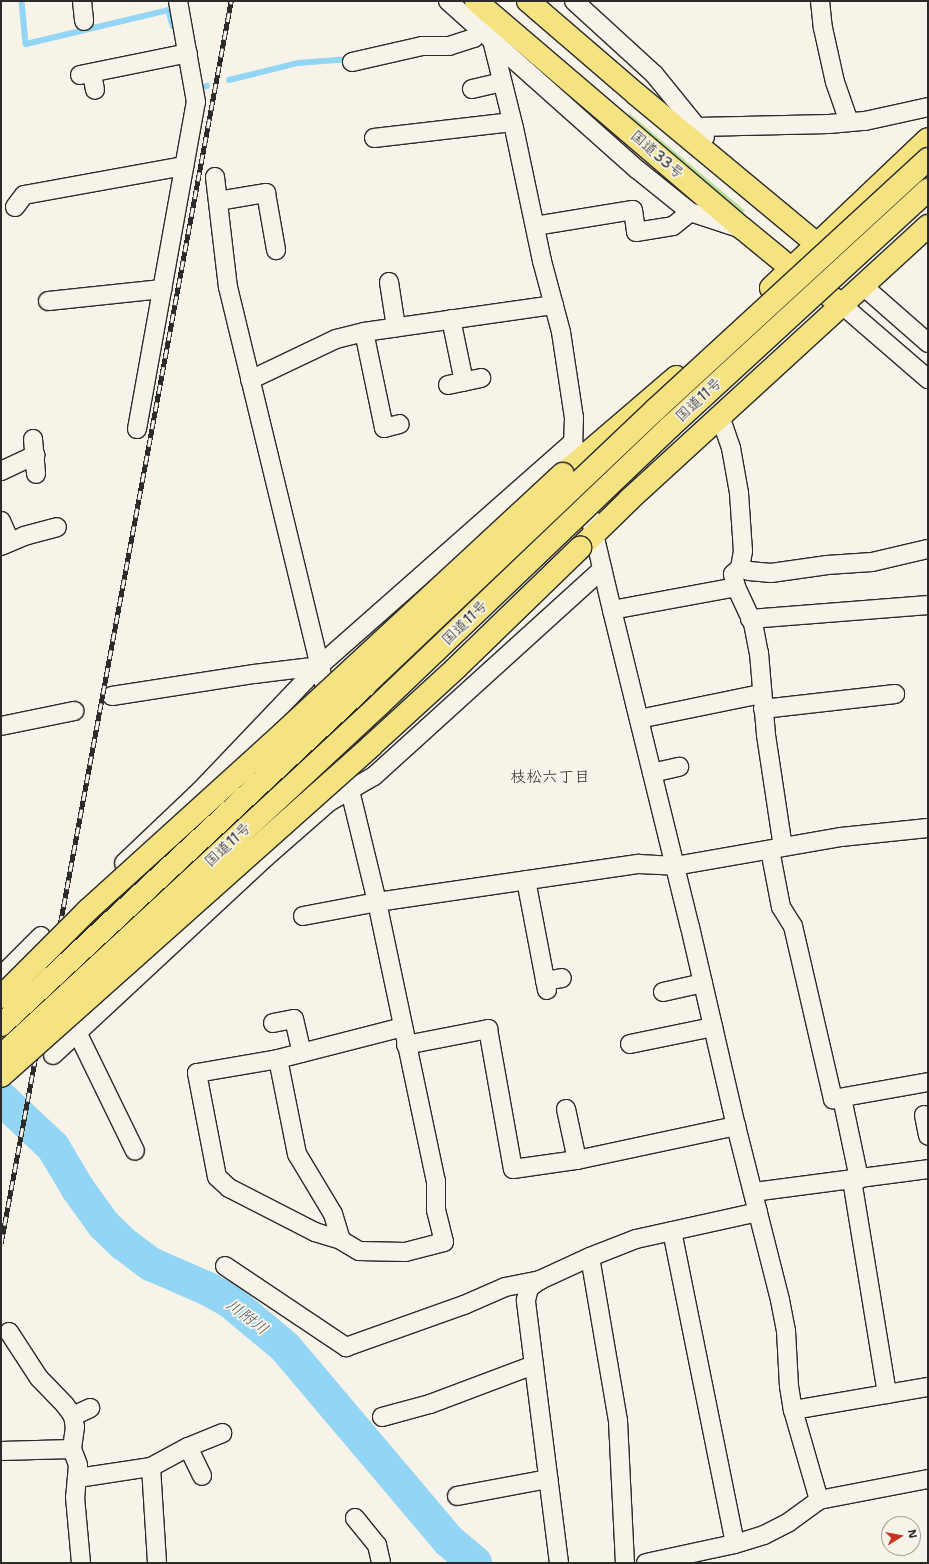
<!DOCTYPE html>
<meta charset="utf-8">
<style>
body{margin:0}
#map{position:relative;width:929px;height:1564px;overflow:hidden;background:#f7f3e8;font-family:"Shantell Sans","Klee One",sans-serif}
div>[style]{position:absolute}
.green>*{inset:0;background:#b7df9b;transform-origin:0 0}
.stream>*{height:5.5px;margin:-2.75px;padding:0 2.75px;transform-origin:2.75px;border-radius:2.75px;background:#93d5f4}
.river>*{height:34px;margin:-17px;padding:0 17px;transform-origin:17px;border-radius:17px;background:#93d5f4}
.roads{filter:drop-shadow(1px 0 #2b2b2b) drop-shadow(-1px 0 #2b2b2b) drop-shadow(0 1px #2b2b2b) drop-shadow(0 -1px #2b2b2b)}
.minor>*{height:18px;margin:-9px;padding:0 9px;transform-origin:9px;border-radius:9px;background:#f7f3e8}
.highway>*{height:22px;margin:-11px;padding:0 11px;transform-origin:11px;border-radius:11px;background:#f5e382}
.rail>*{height:4.5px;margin-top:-2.25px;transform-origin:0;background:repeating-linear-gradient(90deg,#f7f3e8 0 9px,#2b2b2b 0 18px);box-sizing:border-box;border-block:1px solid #2b2b2b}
.bridges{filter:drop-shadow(1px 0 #2b2b2b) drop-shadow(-1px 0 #2b2b2b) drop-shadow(0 1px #2b2b2b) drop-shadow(0 -1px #2b2b2b)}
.highway-bridge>*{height:22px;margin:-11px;padding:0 11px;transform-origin:11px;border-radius:11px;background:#f5e382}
span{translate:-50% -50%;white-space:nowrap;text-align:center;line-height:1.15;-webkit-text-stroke:4px #f7f3e8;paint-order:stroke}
.street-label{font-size:15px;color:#2b2b2b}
.neighbourhood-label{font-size:16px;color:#2b2b2b}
.water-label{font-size:16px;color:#45565d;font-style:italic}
.frame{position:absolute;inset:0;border:2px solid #2b2b2b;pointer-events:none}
.north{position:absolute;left:881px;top:1516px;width:40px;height:40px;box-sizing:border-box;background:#f7f3e8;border:1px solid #a5a39c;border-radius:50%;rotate:79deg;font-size:11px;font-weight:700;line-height:16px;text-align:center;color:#2b2b2b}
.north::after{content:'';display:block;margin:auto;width:14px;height:18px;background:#c8321e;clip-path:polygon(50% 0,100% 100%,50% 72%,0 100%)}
</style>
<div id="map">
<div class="green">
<div style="left:630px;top:114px;width:150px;height:6px;rotate:40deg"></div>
</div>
<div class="stream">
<div style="left:22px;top:1px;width:43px;rotate:84.7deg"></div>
<div style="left:26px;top:44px;width:147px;rotate:-13.4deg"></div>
<div style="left:169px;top:10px;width:16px;rotate:76deg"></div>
<div style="left:229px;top:80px;width:71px;rotate:-13.8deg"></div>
<div style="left:298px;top:63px;width:52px;rotate:-4.4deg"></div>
<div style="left:200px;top:88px;width:7px;rotate:-16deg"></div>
</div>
<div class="river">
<div style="left:1px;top:1098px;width:71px;rotate:43.3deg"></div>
<div style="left:53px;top:1147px;width:49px;rotate:59.2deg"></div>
<div style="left:78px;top:1189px;width:44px;rotate:54.2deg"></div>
<div style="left:104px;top:1225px;width:28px;rotate:44deg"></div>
<div style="left:124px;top:1244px;width:34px;rotate:37deg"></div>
<div style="left:151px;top:1264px;width:62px;rotate:23.7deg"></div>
<div style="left:208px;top:1289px;width:26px;rotate:29deg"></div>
<div style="left:231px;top:1302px;width:70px;rotate:39.8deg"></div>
<div style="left:285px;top:1347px;width:254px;rotate:49.8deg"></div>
<div style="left:449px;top:1541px;width:34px;rotate:40deg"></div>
</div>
<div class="roads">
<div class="minor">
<div style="left:82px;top:1px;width:20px;rotate:84deg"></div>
<div style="left:448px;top:1px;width:254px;rotate:41.7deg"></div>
<div style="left:638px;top:170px;width:67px;rotate:38.9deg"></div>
<div style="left:690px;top:212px;width:52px;rotate:18.1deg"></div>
<div style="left:574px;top:1px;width:108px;rotate:42.4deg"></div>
<div style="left:654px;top:74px;width:81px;rotate:51deg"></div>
<div style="left:820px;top:1px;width:27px;rotate:84deg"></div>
<div style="left:823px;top:28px;width:55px;rotate:77.5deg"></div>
<div style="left:835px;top:82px;width:42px;rotate:70.7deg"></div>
<div style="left:492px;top:40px;width:91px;rotate:76deg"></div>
<div style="left:514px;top:128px;width:136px;rotate:78.1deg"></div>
<div style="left:542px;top:261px;width:73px;rotate:75deg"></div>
<div style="left:561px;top:332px;width:87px;rotate:81.4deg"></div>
<div style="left:574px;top:418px;width:24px;rotate:92deg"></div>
<div style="left:573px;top:442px;width:20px;rotate:79deg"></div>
<div style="left:577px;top:462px;width:152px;rotate:76.7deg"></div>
<div style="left:612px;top:610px;width:326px;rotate:76.2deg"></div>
<div style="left:690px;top:927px;width:204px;rotate:77deg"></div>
<div style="left:736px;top:1126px;width:179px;rotate:75.8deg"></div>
<div style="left:780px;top:1300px;width:32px;rotate:79deg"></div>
<div style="left:786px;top:1331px;width:55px;rotate:86.9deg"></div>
<div style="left:789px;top:1386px;width:24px;rotate:81deg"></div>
<div style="left:793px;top:1410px;width:94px;rotate:73.9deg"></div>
<div style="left:819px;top:1500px;width:111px;rotate:-10.9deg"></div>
<div style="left:352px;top:62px;width:72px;rotate:-12.9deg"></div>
<div style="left:422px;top:46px;width:27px"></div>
<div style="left:449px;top:46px;width:26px;rotate:-18deg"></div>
<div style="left:474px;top:38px;width:11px;rotate:-45deg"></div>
<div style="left:92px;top:73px;width:17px;rotate:80deg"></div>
<div style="left:80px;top:75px;width:110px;rotate:-11.5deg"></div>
<div style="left:472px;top:89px;width:31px;rotate:-13deg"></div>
<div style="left:698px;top:127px;width:131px;rotate:-1.3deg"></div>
<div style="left:829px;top:124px;width:36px;rotate:-5deg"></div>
<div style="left:865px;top:121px;width:65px;rotate:-12.5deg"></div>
<div style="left:374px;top:138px;width:139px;rotate:-6.6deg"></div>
<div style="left:215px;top:177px;width:111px;rotate:83.3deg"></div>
<div style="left:228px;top:287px;width:633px;rotate:76.38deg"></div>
<div style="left:377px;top:902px;width:285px;rotate:78.1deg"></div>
<div style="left:436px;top:1181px;width:29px;rotate:90deg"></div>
<div style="left:436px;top:1210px;width:33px;rotate:76deg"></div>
<div style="left:444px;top:1242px;width:40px;rotate:165.6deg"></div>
<div style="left:405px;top:1252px;width:46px;rotate:-178.8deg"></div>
<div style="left:359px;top:1251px;width:21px;rotate:-149deg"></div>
<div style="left:341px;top:1240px;width:27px;rotate:-163deg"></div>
<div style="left:315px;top:1232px;width:97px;rotate:-152.9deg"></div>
<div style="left:229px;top:1188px;width:16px;rotate:-137deg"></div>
<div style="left:217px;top:1177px;width:106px;rotate:-100.9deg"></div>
<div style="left:197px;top:1073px;width:82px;rotate:-9.8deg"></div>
<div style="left:278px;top:1059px;width:129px;rotate:-14.4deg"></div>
<div style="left:218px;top:201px;width:49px;rotate:-9.5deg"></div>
<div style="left:266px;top:193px;width:58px;rotate:80deg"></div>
<div style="left:15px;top:207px;width:15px;rotate:-53deg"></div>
<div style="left:24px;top:195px;width:163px;rotate:-10.3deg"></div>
<div style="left:535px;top:226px;width:99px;rotate:-9.3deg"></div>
<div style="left:633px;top:210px;width:22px;rotate:82deg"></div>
<div style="left:636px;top:232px;width:37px;rotate:-9deg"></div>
<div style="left:673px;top:226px;width:22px;rotate:-39deg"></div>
<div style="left:389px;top:282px;width:46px;rotate:81.2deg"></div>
<div style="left:862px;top:285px;width:88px;rotate:41.3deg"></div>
<div style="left:48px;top:301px;width:115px;rotate:-6deg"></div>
<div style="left:841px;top:304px;width:115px;rotate:40.8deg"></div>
<div style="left:451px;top:319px;width:64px;rotate:78.3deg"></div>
<div style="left:364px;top:332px;width:98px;rotate:78.2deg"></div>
<div style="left:384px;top:428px;width:16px;rotate:-14deg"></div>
<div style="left:250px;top:380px;width:95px;rotate:-25.5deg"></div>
<div style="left:336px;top:339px;width:29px;rotate:-14deg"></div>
<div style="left:364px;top:332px;width:192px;rotate:-8.1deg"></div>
<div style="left:448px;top:385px;width:34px;rotate:-12deg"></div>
<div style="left:720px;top:416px;width:34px;rotate:71deg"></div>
<div style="left:731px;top:448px;width:46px;rotate:79.9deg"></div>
<div style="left:739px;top:493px;width:58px;rotate:86.1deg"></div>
<div style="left:743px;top:551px;width:17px;rotate:100deg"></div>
<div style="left:740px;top:568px;width:9px;rotate:139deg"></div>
<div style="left:733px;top:574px;width:13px;rotate:77deg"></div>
<div style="left:736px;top:587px;width:40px;rotate:65deg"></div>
<div style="left:753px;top:623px;width:31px;rotate:79deg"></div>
<div style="left:759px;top:653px;width:82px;rotate:85.1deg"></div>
<div style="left:766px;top:735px;width:113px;rotate:81.4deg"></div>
<div style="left:137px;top:429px;width:332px;rotate:-79.8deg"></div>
<div style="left:196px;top:102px;width:103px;rotate:-100.1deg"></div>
<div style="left:33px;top:439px;width:35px;rotate:85deg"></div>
<div style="left:1px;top:471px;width:38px;rotate:-25deg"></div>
<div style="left:1px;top:521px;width:22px;rotate:66deg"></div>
<div style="left:1px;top:546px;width:25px;rotate:-23deg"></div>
<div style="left:24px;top:536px;width:34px;rotate:-15deg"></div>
<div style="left:740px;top:568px;width:9px;rotate:18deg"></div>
<div style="left:749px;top:571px;width:22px;rotate:5deg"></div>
<div style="left:771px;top:573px;width:57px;rotate:-8.1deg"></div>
<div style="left:827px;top:565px;width:45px;rotate:-3.8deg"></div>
<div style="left:872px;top:562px;width:57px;rotate:-13.1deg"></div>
<div style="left:612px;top:610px;width:126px;rotate:-10.5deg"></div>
<div style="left:750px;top:619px;width:179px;rotate:-4.5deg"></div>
<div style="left:112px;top:696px;width:144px;rotate:-8.8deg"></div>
<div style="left:254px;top:674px;width:65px;rotate:-7deg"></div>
<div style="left:763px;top:709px;width:133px;rotate:-6.5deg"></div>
<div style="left:639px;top:719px;width:125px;rotate:-11.6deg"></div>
<div style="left:1px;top:726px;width:75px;rotate:-11.6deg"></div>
<div style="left:652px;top:773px;width:28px;rotate:-13deg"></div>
<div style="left:770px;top:850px;width:58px;rotate:79.1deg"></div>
<div style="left:781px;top:907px;width:22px;rotate:58deg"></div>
<div style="left:793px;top:926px;width:178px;rotate:77deg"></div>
<div style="left:833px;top:1099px;width:97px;rotate:-10.1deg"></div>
<div style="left:124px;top:863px;width:105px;rotate:-43.5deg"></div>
<div style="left:200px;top:791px;width:173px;rotate:-46.4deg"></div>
<div style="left:319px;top:666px;width:339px;rotate:-41.4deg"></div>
<div style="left:526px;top:880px;width:112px;rotate:79.2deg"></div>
<div style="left:303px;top:916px;width:75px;rotate:-10.7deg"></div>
<div style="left:377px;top:902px;width:265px;rotate:-8.3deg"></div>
<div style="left:639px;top:864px;width:36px;rotate:3deg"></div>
<div style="left:675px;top:866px;width:169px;rotate:-9.9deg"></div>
<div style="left:841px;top:837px;width:87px;rotate:-5.9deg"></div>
<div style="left:7px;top:970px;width:48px;rotate:-45deg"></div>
<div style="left:1px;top:981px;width:36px;rotate:-30deg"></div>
<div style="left:32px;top:963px;width:65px;rotate:-13.4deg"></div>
<div style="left:95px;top:948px;width:40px;rotate:-29.7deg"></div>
<div style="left:545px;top:981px;width:17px;rotate:-10deg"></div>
<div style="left:663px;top:992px;width:41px;rotate:-12.7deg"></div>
<div style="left:273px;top:1023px;width:21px;rotate:-11deg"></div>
<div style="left:294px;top:1019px;width:35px;rotate:77deg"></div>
<div style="left:77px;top:1032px;width:132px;rotate:64deg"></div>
<div style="left:630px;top:1044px;width:85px;rotate:-11.6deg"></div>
<div style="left:406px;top:1045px;width:84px;rotate:-11deg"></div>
<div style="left:488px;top:1029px;width:142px;rotate:79.9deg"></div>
<div style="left:513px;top:1169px;width:65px;rotate:-8deg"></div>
<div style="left:577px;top:1160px;width:163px;rotate:-12.1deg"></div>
<div style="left:53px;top:1055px;width:289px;rotate:-42.9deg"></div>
<div style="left:265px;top:858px;width:85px;rotate:-41.2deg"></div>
<div style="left:329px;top:802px;width:52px;rotate:-30deg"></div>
<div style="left:374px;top:776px;width:308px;rotate:-42.2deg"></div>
<div style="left:278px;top:1059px;width:97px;rotate:78.7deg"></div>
<div style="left:297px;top:1154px;width:70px;rotate:59deg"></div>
<div style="left:333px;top:1214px;width:27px;rotate:73deg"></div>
<div style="left:842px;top:1098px;width:83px;rotate:78.1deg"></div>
<div style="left:566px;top:1109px;width:52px;rotate:77.8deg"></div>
<div style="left:924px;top:1115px;width:21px;rotate:79deg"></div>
<div style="left:852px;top:1180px;width:217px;rotate:80.7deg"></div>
<div style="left:754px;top:1192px;width:176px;rotate:-7.5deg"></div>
<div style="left:672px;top:1231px;width:319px;rotate:78.6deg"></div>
<div style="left:590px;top:1257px;width:166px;rotate:80.3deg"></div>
<div style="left:618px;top:1421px;width:142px;rotate:87.2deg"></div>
<div style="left:225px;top:1266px;width:146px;rotate:33.8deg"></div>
<div style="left:346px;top:1347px;width:125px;rotate:-19.6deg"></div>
<div style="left:464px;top:1305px;width:45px;rotate:-23.7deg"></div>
<div style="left:505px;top:1287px;width:36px;rotate:-11deg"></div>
<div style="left:9px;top:1332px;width:55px;rotate:56.9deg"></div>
<div style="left:39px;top:1378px;width:37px;rotate:46deg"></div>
<div style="left:65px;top:1405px;width:14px;rotate:54deg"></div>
<div style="left:73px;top:1416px;width:11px;rotate:80deg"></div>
<div style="left:75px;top:1427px;width:22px;rotate:98deg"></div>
<div style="left:72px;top:1449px;width:17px;rotate:69deg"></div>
<div style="left:78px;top:1465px;width:32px;rotate:95deg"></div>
<div style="left:75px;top:1497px;width:66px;rotate:84.8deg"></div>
<div style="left:793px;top:1410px;width:137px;rotate:-9.7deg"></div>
<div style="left:73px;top:1416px;width:19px;rotate:-25deg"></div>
<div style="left:382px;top:1417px;width:50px;rotate:-15.2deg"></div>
<div style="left:430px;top:1404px;width:111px;rotate:-20.6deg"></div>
<div style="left:188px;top:1447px;width:32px;rotate:64deg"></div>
<div style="left:1px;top:1451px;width:71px;rotate:-1.6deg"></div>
<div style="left:151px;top:1467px;width:96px;rotate:86.4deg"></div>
<div style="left:78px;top:1478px;width:74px;rotate:-8.6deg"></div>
<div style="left:151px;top:1467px;width:42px;rotate:-28.4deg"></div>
<div style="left:188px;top:1447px;width:37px;rotate:-22deg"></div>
<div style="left:457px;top:1496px;width:93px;rotate:-10.6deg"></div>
<div style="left:355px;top:1518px;width:35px;rotate:51deg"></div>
<div style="left:377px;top:1545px;width:18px;rotate:77deg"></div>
<div style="left:559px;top:1563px;width:265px;rotate:-97.2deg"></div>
<div style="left:526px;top:1300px;width:12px;rotate:-76deg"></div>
<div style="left:529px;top:1288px;width:14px;rotate:-36deg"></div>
<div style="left:540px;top:1280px;width:55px;rotate:-24.7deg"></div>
<div style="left:590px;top:1257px;width:49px;rotate:-21.4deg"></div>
<div style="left:636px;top:1239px;width:125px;rotate:-12.5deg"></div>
<div style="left:646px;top:1563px;width:91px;rotate:-12.1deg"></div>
<div style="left:735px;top:1544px;width:30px;rotate:-17deg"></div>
<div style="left:764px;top:1535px;width:28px;rotate:-27deg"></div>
<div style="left:789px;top:1522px;width:37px;rotate:-36deg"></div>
</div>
<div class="highway">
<div style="left:476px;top:1px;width:350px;rotate:40.5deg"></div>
<div style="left:742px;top:228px;width:65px;rotate:39.4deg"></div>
<div style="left:792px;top:269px;width:60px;rotate:35.5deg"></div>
<div style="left:528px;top:1px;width:143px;rotate:40.7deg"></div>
<div style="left:636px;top:94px;width:251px;rotate:39.7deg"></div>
<div style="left:771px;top:288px;width:216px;rotate:-43.5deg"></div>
<div style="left:563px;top:474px;width:149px;rotate:-40.6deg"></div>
<div style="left:580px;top:548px;width:70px;rotate:-44.4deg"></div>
<div style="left:630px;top:499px;width:404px;rotate:-42.5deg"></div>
</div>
</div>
<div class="rail">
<div style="left:1px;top:1243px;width:1263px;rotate:-79.51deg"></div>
</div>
<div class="bridges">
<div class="highway-bridge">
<div style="left:1px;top:997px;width:123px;rotate:-45deg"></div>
<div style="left:88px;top:910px;width:246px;rotate:-42.2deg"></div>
<div style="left:270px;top:745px;width:399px;rotate:-42.8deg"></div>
<div style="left:1px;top:1025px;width:497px;rotate:-43deg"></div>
<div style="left:364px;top:686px;width:402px;rotate:-43.5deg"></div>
<div style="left:656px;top:409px;width:369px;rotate:-42.6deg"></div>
<div style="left:1px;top:1056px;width:517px;rotate:-42.88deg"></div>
<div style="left:380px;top:704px;width:402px;rotate:-43.7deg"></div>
<div style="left:671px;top:426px;width:349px;rotate:-42.6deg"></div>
<div style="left:1px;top:1076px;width:496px;rotate:-41.7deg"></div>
<div style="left:371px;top:746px;width:115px;rotate:-42.5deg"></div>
<div style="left:456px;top:668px;width:173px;rotate:-44.1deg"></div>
</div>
</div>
<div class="street-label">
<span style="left:657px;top:155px;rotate:41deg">国道33号</span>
<span style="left:699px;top:400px;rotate:-43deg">国道11号</span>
<span style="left:465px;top:623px;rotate:-44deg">国道11号</span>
<span style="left:228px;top:845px;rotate:-43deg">国道11号</span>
</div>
<div class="neighbourhood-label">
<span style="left:550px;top:777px">枝松六丁目</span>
</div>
<div class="water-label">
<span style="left:247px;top:1317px;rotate:37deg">川附川</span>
</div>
<div class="frame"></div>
<div class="north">N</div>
</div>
